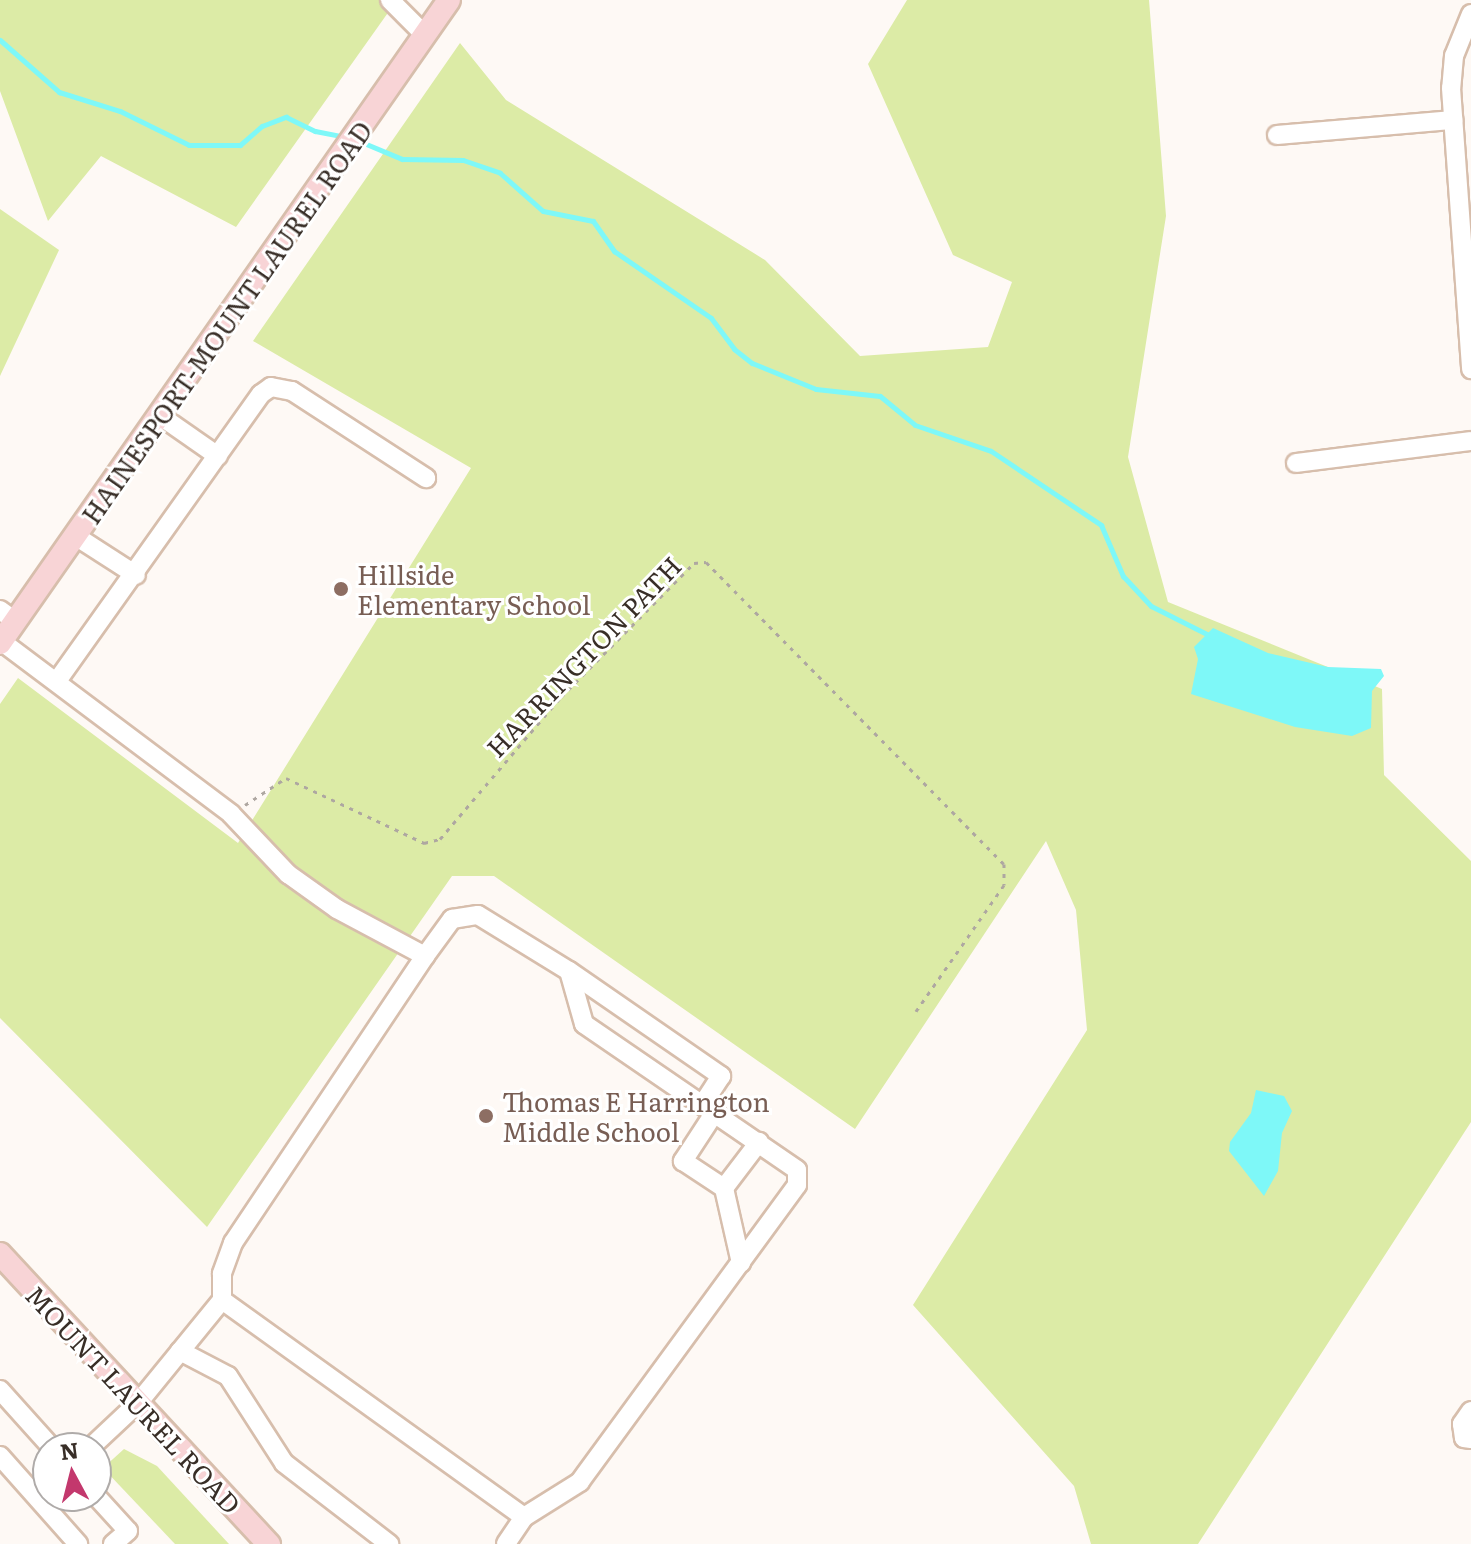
<!DOCTYPE html>
<style>
body{margin:0}
#map{position:relative;width:1471px;height:1544px;overflow:hidden;background:#fef9f5;font-family:Literata,serif}
div>[style]{position:absolute}
.green>*{inset:0;background:#dceba6}
.water>*{inset:0;background:#7ef8f8}
.stream>*{height:5px;margin:-2.5px;padding:0 2.5px;transform-origin:2.5px;border-radius:2.5px;background:#7ef8f8}
.path>*{height:3px;margin-top:-1.5px;transform-origin:0;background:repeating-linear-gradient(90deg,#aea7a1 0 4px,transparent 0 10px)}
.roads{filter:drop-shadow(2px 0 #d7beac) drop-shadow(-2px 0 #d7beac) drop-shadow(0 2px #d7beac) drop-shadow(0 -2px #d7beac)}
.minor>*{height:18px;margin:-9px;padding:0 9px;transform-origin:9px;border-radius:9px;background:#fff}
.major>*{height:22px;margin:-11px;padding:0 11px;transform-origin:11px;border-radius:11px;background:#f8d4d6}
.dots>*{width:22px;height:22px;translate:-50% -50%;box-sizing:border-box;border:4px solid #fff;border-radius:50%}
span{translate:-50% -50%;white-space:nowrap;text-align:center;line-height:1.15;-webkit-text-stroke:6px #fff;paint-order:stroke}
.street-label{font-size:26px;color:#382e27}
.education-label{font-size:26px;color:#785e54}
.left{translate:0 -50%;text-align:left}
.north{position:absolute;left:32px;top:1432px;width:80px;height:80px;box-sizing:border-box;background:#fff;border:2px solid #afaba9;border-radius:50%;rotate:353deg;font-size:22px;font-weight:700;line-height:32px;text-align:center;color:#382e27}
.north::after{content:'';display:block;margin:auto;width:28px;height:36px;background:#c3386d;clip-path:polygon(50% 0,100% 100%,50% 72%,0 100%)}
</style>
<div id="map">
<div class="green">
<div style="clip-path:polygon(0 0,397px 0,236px 227px,101px 156px,48px 221px,0 91px)"></div>
<div style="clip-path:polygon(907px 0,1149px 0,1166px 216px,1128px 457px,1168px 602px,1382px 689px,1384px 775px,1471px 861px,1471px 1122px,1198px 1544px,1091px 1544px,1074px 1486px,913px 1305px,1087px 1030px,1076px 910px,1046px 841px,855px 1129px,494px 876px,452px 876px,207px 1227px,0 1018px,0 704px,18px 678px,238px 843px,471px 468px,253px 341px,460px 43px,506px 100px,765px 260px,860px 356px,988px 347px,1012px 282px,953px 255px,868px 64px)"></div>
<div style="clip-path:polygon(0 209px,59px 250px,0 376px)"></div>
<div style="clip-path:polygon(124px 1449px,157px 1466px,229px 1544px,175px 1544px,103px 1468px)"></div>
</div>
<div class="water">
<div style="clip-path:polygon(1213px 628px,1268px 653px,1328px 667px,1381px 669px,1384px 676px,1372px 691px,1371px 728px,1352px 736px,1295px 727px,1191px 694px,1198px 659px,1194px 647px)"></div>
<div style="clip-path:polygon(1256px 1090px,1284px 1096px,1292px 1111px,1282px 1133px,1278px 1171px,1264px 1196px,1229px 1151px,1230px 1142px,1251px 1113px)"></div>
</div>
<div class="stream">
<div style="left:0;top:40px;width:79px;rotate:41.4deg"></div>
<div style="left:59px;top:92px;width:64px;rotate:17.3deg"></div>
<div style="left:120px;top:111px;width:77px;rotate:26.2deg"></div>
<div style="left:189px;top:145px;width:51px"></div>
<div style="left:240px;top:145px;width:29px;rotate:-41deg"></div>
<div style="left:262px;top:126px;width:26px;rotate:-21deg"></div>
<div style="left:286px;top:117px;width:32px;rotate:26deg"></div>
<div style="left:315px;top:131px;width:32px;rotate:11deg"></div>
<div style="left:359px;top:141px;width:47px;rotate:22.7deg"></div>
<div style="left:402px;top:159px;width:61px;rotate:0.9deg"></div>
<div style="left:463px;top:160px;width:39px;rotate:19deg"></div>
<div style="left:500px;top:173px;width:57px;rotate:41.5deg"></div>
<div style="left:543px;top:211px;width:51px;rotate:11.3deg"></div>
<div style="left:593px;top:221px;width:37px;rotate:55deg"></div>
<div style="left:614px;top:251px;width:118px;rotate:34.6deg"></div>
<div style="left:711px;top:318px;width:39px;rotate:53deg"></div>
<div style="left:734px;top:349px;width:23px;rotate:38deg"></div>
<div style="left:752px;top:363px;width:69px;rotate:22.1deg"></div>
<div style="left:816px;top:389px;width:64px;rotate:6.2deg"></div>
<div style="left:880px;top:396px;width:45px;rotate:39.6deg"></div>
<div style="left:915px;top:425px;width:80px;rotate:18.9deg"></div>
<div style="left:991px;top:451px;width:133px;rotate:33.9deg"></div>
<div style="left:1101px;top:525px;width:56px;rotate:66.7deg"></div>
<div style="left:1123px;top:576px;width:41px;rotate:47deg"></div>
<div style="left:1151px;top:606px;width:69px;rotate:26.6deg"></div>
</div>
<div class="path">
<div style="left:245px;top:805px;width:49px;rotate:-33.4deg"></div>
<div style="left:286px;top:778px;width:153px;rotate:25.2deg"></div>
<div style="left:424px;top:843px;width:16px;rotate:-14deg"></div>
<div style="left:440px;top:839px;width:187px;rotate:-49.6deg"></div>
<div style="left:561px;top:697px;width:189px;rotate:-45.2deg"></div>
<div style="left:694px;top:563px;width:12px;rotate:-5deg"></div>
<div style="left:706px;top:562px;width:424px;rotate:45.4deg"></div>
<div style="left:1004px;top:864px;width:21px;rotate:90deg"></div>
<div style="left:1004px;top:885px;width:154px;rotate:124.9deg"></div>
</div>
<div class="roads">
<div class="minor">
<div style="left:390px;top:0;width:49px;rotate:45deg"></div>
<div style="left:1471px;top:14px;width:45px;rotate:112deg"></div>
<div style="left:1454px;top:56px;width:32px;rotate:95deg"></div>
<div style="left:1451px;top:88px;width:282px;rotate:85.9deg"></div>
<div style="left:1277px;top:135px;width:177px;rotate:-4.9deg"></div>
<div style="left:162px;top:417px;width:68px;rotate:34.9deg"></div>
<div style="left:1296px;top:463px;width:176px;rotate:-7.2deg"></div>
<div style="left:77px;top:537px;width:70px;rotate:32.8deg"></div>
<div style="left:0;top:610px;width:19px;rotate:36deg"></div>
<div style="left:1px;top:641px;width:288px;rotate:36.9deg"></div>
<div style="left:231px;top:814px;width:83px;rotate:46.5deg"></div>
<div style="left:288px;top:874px;width:60px;rotate:35.5deg"></div>
<div style="left:337px;top:909px;width:100px;rotate:28.1deg"></div>
<div style="left:425px;top:956px;width:345px;rotate:123.8deg"></div>
<div style="left:233px;top:1243px;width:33px;rotate:110deg"></div>
<div style="left:222px;top:1274px;width:26px;rotate:90deg"></div>
<div style="left:222px;top:1300px;width:372px;rotate:35.7deg"></div>
<div style="left:524px;top:1517px;width:32px;rotate:124deg"></div>
<div style="left:57px;top:681px;width:352px;rotate:-54.6deg"></div>
<div style="left:261px;top:394px;width:12px;rotate:-35deg"></div>
<div style="left:271px;top:387px;width:21px;rotate:11deg"></div>
<div style="left:292px;top:391px;width:160px;rotate:33deg"></div>
<div style="left:425px;top:956px;width:46px;rotate:-53.9deg"></div>
<div style="left:452px;top:919px;width:26px;rotate:-9deg"></div>
<div style="left:478px;top:915px;width:107px;rotate:31.6deg"></div>
<div style="left:569px;top:971px;width:55px;rotate:74.2deg"></div>
<div style="left:584px;top:1024px;width:258px;rotate:34.4deg"></div>
<div style="left:797px;top:1170px;width:15px;rotate:90deg"></div>
<div style="left:797px;top:1185px;width:368px;rotate:126.2deg"></div>
<div style="left:580px;top:1482px;width:66px;rotate:148deg"></div>
<div style="left:569px;top:971px;width:185px;rotate:34.6deg"></div>
<div style="left:721px;top:1076px;width:33px;rotate:123deg"></div>
<div style="left:715px;top:1112px;width:59px;rotate:123.1deg"></div>
<div style="left:683px;top:1161px;width:49px;rotate:33.4deg"></div>
<div style="left:741px;top:1263px;width:77px;rotate:-102.8deg"></div>
<div style="left:724px;top:1188px;width:58px;rotate:-52.7deg"></div>
<div style="left:180px;top:1351px;width:54px;rotate:27.5deg"></div>
<div style="left:228px;top:1376px;width:103px;rotate:57.2deg"></div>
<div style="left:284px;top:1463px;width:133px;rotate:37.6deg"></div>
<div style="left:0;top:1390px;width:78px;rotate:48.1deg"></div>
<div style="left:1471px;top:1411px;width:16px;rotate:125deg"></div>
<div style="left:1462px;top:1424px;width:14px;rotate:82deg"></div>
<div style="left:1464px;top:1438px;width:7px;rotate:8deg"></div>
<div style="left:90px;top:1448px;width:66px;rotate:-43.2deg"></div>
<div style="left:138px;top:1403px;width:133px;rotate:-50.8deg"></div>
<div style="left:0;top:1456px;width:118px;rotate:48.4deg"></div>
<div style="left:96px;top:1496px;width:47px;rotate:47.6deg"></div>
<div style="left:128px;top:1531px;width:20px;rotate:139deg"></div>
</div>
<div class="major">
<div style="left:0;top:643px;width:784px;rotate:-55.07deg"></div>
<div style="left:0;top:1254px;width:396px;rotate:47.2deg"></div>
</div>
</div>
<div class="dots">
<div style="left:341px;top:589px;background:#8d6e63"></div>
<div style="left:486px;top:1116px;background:#8d6e63"></div>
</div>
<div class="street-label">
<span style="left:226px;top:322px;rotate:-55deg">HAINESPORT-MOUNT LAUREL ROAD</span>
<span style="left:583px;top:656px;rotate:-46deg">HARRINGTON PATH</span>
<span style="left:134px;top:1399px;rotate:47deg">MOUNT LAUREL ROAD</span>
</div>
<div class="education-label">
<span class="left" style="left:357px;top:589px">Hillside<br>Elementary School</span>
<span class="left" style="left:502px;top:1116px">Thomas E Harrington<br>Middle School</span>
</div>
<div class="north">N</div>
</div>
